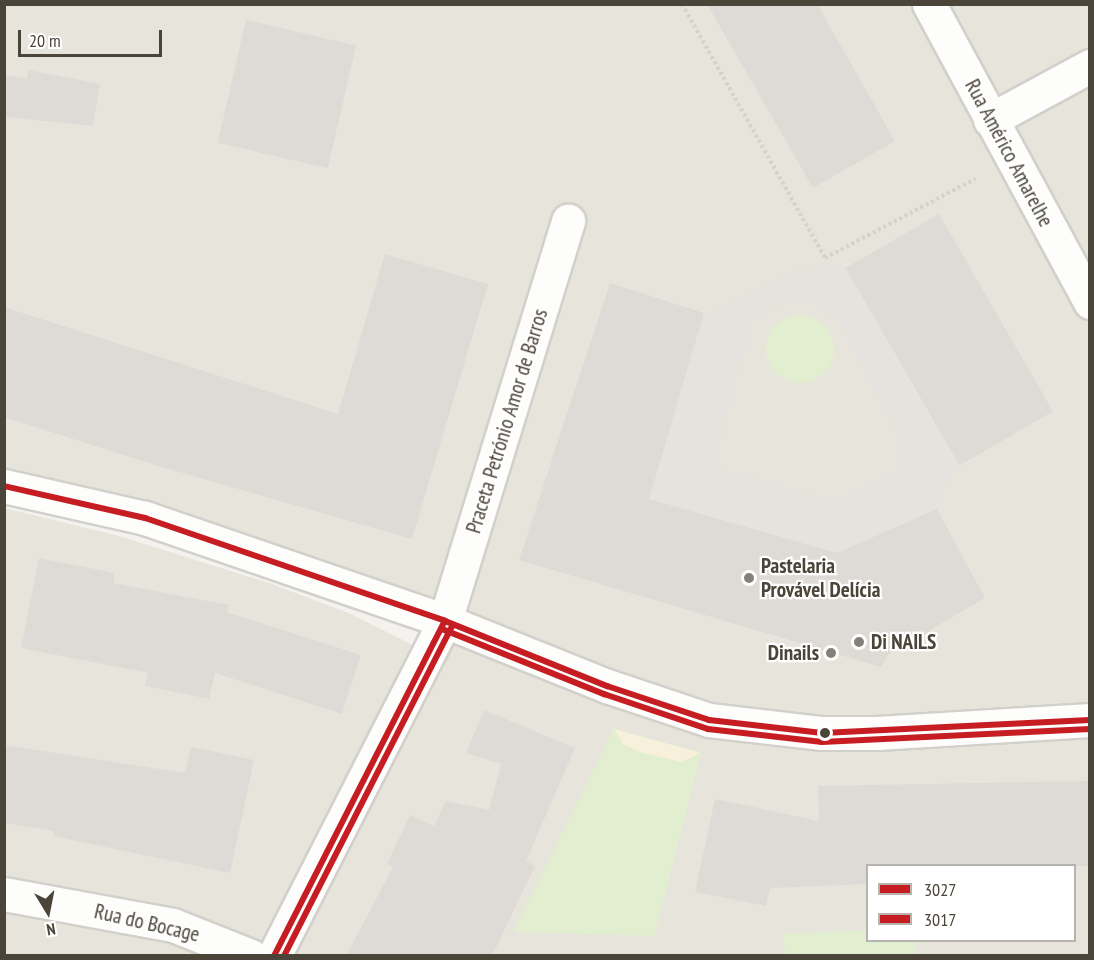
<!DOCTYPE html>
<meta charset="utf-8">
<style>
body{margin:0}
#map{position:relative;width:1094px;height:960px;overflow:hidden;background:#f4f2ee;font-family:"PT Sans Narrow",sans-serif}
div>[style]{position:absolute}
.residential>*{inset:0;background:#e7e4dc}
.green>*{inset:0;background:#e1eecf}
.round{border-radius:50%}
.sand>*{inset:0;background:#f7f0da}
.parking>*{inset:0;background:#e6e3df}
.building>*{inset:0;background:#dedbd6;transform-origin:0 0}
.path>*{height:4px;margin-top:-2px;transform-origin:0;background:repeating-linear-gradient(90deg,#d3d2cc 0 3px,transparent 0 6px)}
.roads{filter:drop-shadow(2px 0 #d2d0cb) drop-shadow(-2px 0 #d2d0cb) drop-shadow(0 2px #d2d0cb) drop-shadow(0 -2px #d2d0cb)}
.minor>*{height:33px;margin:-16.5px;padding:0 16.5px;transform-origin:16.5px;border-radius:16.5px;background:#fdfdfc}
.tertiary>*{height:33px;margin:-16.5px;padding:0 16.5px;transform-origin:16.5px;border-radius:16.5px;background:#fdfdfc}
.bus-1>*{height:6px;margin:-3px;padding:0 3px;transform-origin:3px;border-radius:3px;background:#c61d23}
.bus-2>*{height:6px;margin:-3px;padding:0 3px;transform-origin:3px;border-radius:3px;background:#c61d23}
.dots>*{width:16px;height:16px;translate:-50% -50%;box-sizing:border-box;border:3px solid #fff;border-radius:50%}
span{translate:-50% -50%;white-space:nowrap;text-align:center;line-height:1.15;-webkit-text-stroke:4.5px #fff;paint-order:stroke}
.street-label{font-size:21px;color:#4b4439}
.poi-label{font-size:21px;color:#4b4439;font-weight:700}
.left{translate:0 -50%;text-align:left}
.right{translate:-100% -50%;text-align:right}
.frame{position:absolute;inset:0;border:6px solid #4b4439;pointer-events:none}
.legend{position:absolute;left:866px;top:864px;width:210px;height:78px;box-sizing:border-box;background:#fff;border:2px solid #b7b4b0;margin:0;padding:8px 10px;list-style:none;font-size:18px;color:#4b4439}
.legend li{display:flex;align-items:center;gap:12px;height:30px}
.legend b{width:30px;border:2px solid #b7b4b0}
.north{position:absolute;left:18px;top:882px;width:60px;height:60px;-webkit-text-stroke:4px #fff;paint-order:stroke;rotate:170deg;font-size:16px;font-weight:700;line-height:24px;text-align:center;color:#4b4439}
.north::after{content:'';display:block;margin:auto;width:21px;height:27px;background:#4b4439;clip-path:polygon(50% 0,100% 100%,50% 72%,0 100%)}
.scale{position:absolute;left:18px;top:30px;width:144px;height:27px;box-sizing:border-box;border:3px solid #4b4439;border-top:0;padding-left:8px;font-size:18px;line-height:21px;white-space:nowrap;color:#4b4439;-webkit-text-stroke:4px #fff;paint-order:stroke}
</style>
<div id="map">
<div class="residential">
<div style="clip-path:polygon(evenodd,5px 5px,1089px 5px,1089px 955px,5px 955px,4px 508px,119px 536px,272px 584px,351px 614px,429px 653px,445px 622px,5px 486px,5px 5px,868px 866px,1074px 866px,1074px 940px,868px 940px,868px 866px)"></div>
</div>
<div class="green">
<div class="round" style="left:766px;top:315px;width:68px;height:68px"></div>
<div style="clip-path:polygon(614px 729px,701px 753px,654px 936px,513px 932px)"></div>
<div style="clip-path:polygon(867px 930px,868px 940px,916px 941px,916px 955px,785px 955px,784px 934px)"></div>
</div>
<div class="sand">
<div style="clip-path:polygon(614px 729px,701px 753px,681px 762px,639px 752px,623px 744px)"></div>
</div>
<div class="parking">
<div style="clip-path:polygon(evenodd,844px 266px,956px 467px,937px 509px,837px 553px,648px 499px,704px 313px,792px 270px,844px 266px,814px 303px,837px 320px,900px 442px,902px 460px,892px 474px,837px 501px,713px 466px,753px 322px,774px 306px,814px 303px)"></div>
</div>
<div class="building">
<div style="clip-path:polygon(707px 4px,817px 4px,895px 141px,813px 188px)"></div>
<div style="left:246px;top:20px;width:113px;height:126px;rotate:13deg"></div>
<div style="clip-path:polygon(28px 70px,100px 84px,93px 126px,4px 117px,4px 75px,27px 79px)"></div>
<div style="left:939px;top:214px;width:228px;height:108px;rotate:60deg"></div>
<div style="clip-path:polygon(385px 254px,488px 284px,412px 539px,155px 465px,4px 417px,4px 307px,338px 414px)"></div>
<div style="clip-path:polygon(610px 283px,704px 313px,649px 499px,837px 553px,937px 509px,985px 598px,889px 654px,881px 667px,519px 560px)"></div>
<div style="clip-path:polygon(39px 558px,115px 573px,113px 583px,229px 605px,227px 612px,361px 655px,342px 714px,215px 673px,209px 699px,145px 686px,148px 673px,21px 648px)"></div>
<div style="clip-path:polygon(484px 710px,575px 748px,526px 861px,535px 866px,492px 956px,346px 956px,393px 867px,387px 864px,410px 815px,434px 826px,446px 801px,489px 810px,501px 764px,466px 753px)"></div>
<div style="clip-path:polygon(4px 745px,185px 773px,191px 747px,254px 760px,230px 873px,53px 836px,54px 831px,4px 823px)"></div>
<div style="clip-path:polygon(1089px 781px,1089px 866px,867px 866px,867px 884px,770px 888px,766px 906px,695px 892px,715px 799px,819px 821px,818px 786px)"></div>
</div>
<div class="path">
<div style="left:682px;top:4px;width:291px;rotate:60.6deg"></div>
<div style="left:825px;top:258px;width:170px;rotate:-27.8deg"></div>
</div>
<div class="roads">
<div class="minor">
<div style="left:929px;top:4px;width:339px;rotate:61.6deg"></div>
<div style="left:990px;top:120px;width:114px;rotate:-28.4deg"></div>
<div style="left:445px;top:621px;width:419px;rotate:-72.9deg"></div>
<div style="left:4px;top:894px;width:172px;rotate:10.4deg"></div>
<div style="left:173px;top:925px;width:84px;rotate:21.7deg"></div>
</div>
<div class="tertiary">
<div style="left:4px;top:486px;width:145px;rotate:12.8deg"></div>
<div style="left:145px;top:518px;width:317px;rotate:18.9deg"></div>
<div style="left:445px;top:621px;width:175px;rotate:21.9deg"></div>
<div style="left:607px;top:686px;width:108px;rotate:18.4deg"></div>
<div style="left:709px;top:720px;width:114px;rotate:6.6deg"></div>
<div style="left:822px;top:733px;width:55px"></div>
<div style="left:877px;top:733px;width:213px;rotate:-3.5deg"></div>
<div style="left:274px;top:956px;width:376px;rotate:-63deg"></div>
</div>
</div>
<div class="bus-1">
<div style="left:4px;top:486px;width:145px;rotate:12.8deg"></div>
<div style="left:145px;top:518px;width:317px;rotate:18.9deg"></div>
<div style="left:445px;top:621px;width:175px;rotate:21.9deg"></div>
<div style="left:607px;top:686px;width:108px;rotate:18.4deg"></div>
<div style="left:709px;top:720px;width:114px;rotate:6.6deg"></div>
<div style="left:822px;top:733px;width:268px;rotate:-2.8deg"></div>
<div style="left:274px;top:956px;width:376px;rotate:-63deg"></div>
</div>
<div class="bus-2">
<div style="left:442px;top:629px;width:175px;rotate:21.9deg"></div>
<div style="left:604px;top:694px;width:110px;rotate:18.6deg"></div>
<div style="left:708px;top:729px;width:115px;rotate:6.5deg"></div>
<div style="left:822px;top:742px;width:268px;rotate:-2.8deg"></div>
<div style="left:284px;top:956px;width:372px;rotate:-63deg"></div>
</div>
<div class="dots">
<div style="left:749px;top:578px;background:#868178"></div>
<div style="left:859px;top:642px;background:#868178"></div>
<div style="left:831px;top:653px;background:#868178"></div>
<div style="left:825px;top:733px;background:#4b4439"></div>
</div>
<div class="street-label">
<span style="left:1009px;top:153px;rotate:62deg">Rua Américo Amarelhe</span>
<span style="left:507px;top:421px;rotate:-73deg">Praceta Petrónio Amor de Barros</span>
<span style="left:147px;top:923px;rotate:13deg">Rua do Bocage</span>
</div>
<div class="poi-label">
<span class="left" style="left:761px;top:578px">Pastelaria<br>Provável Delícia</span>
<span class="left" style="left:871px;top:642px">Di NAILS</span>
<span class="right" style="left:819px;top:653px">Dinails</span>
</div>
<div class="frame"></div>
<ul class="legend">
<li><b style="height:8px;background:#c61d23"></b>3027</li>
<li><b style="height:8px;background:#c61d23"></b>3017</li>
</ul>
<div class="north">N</div>
<div class="scale">20 m</div>
</div>
